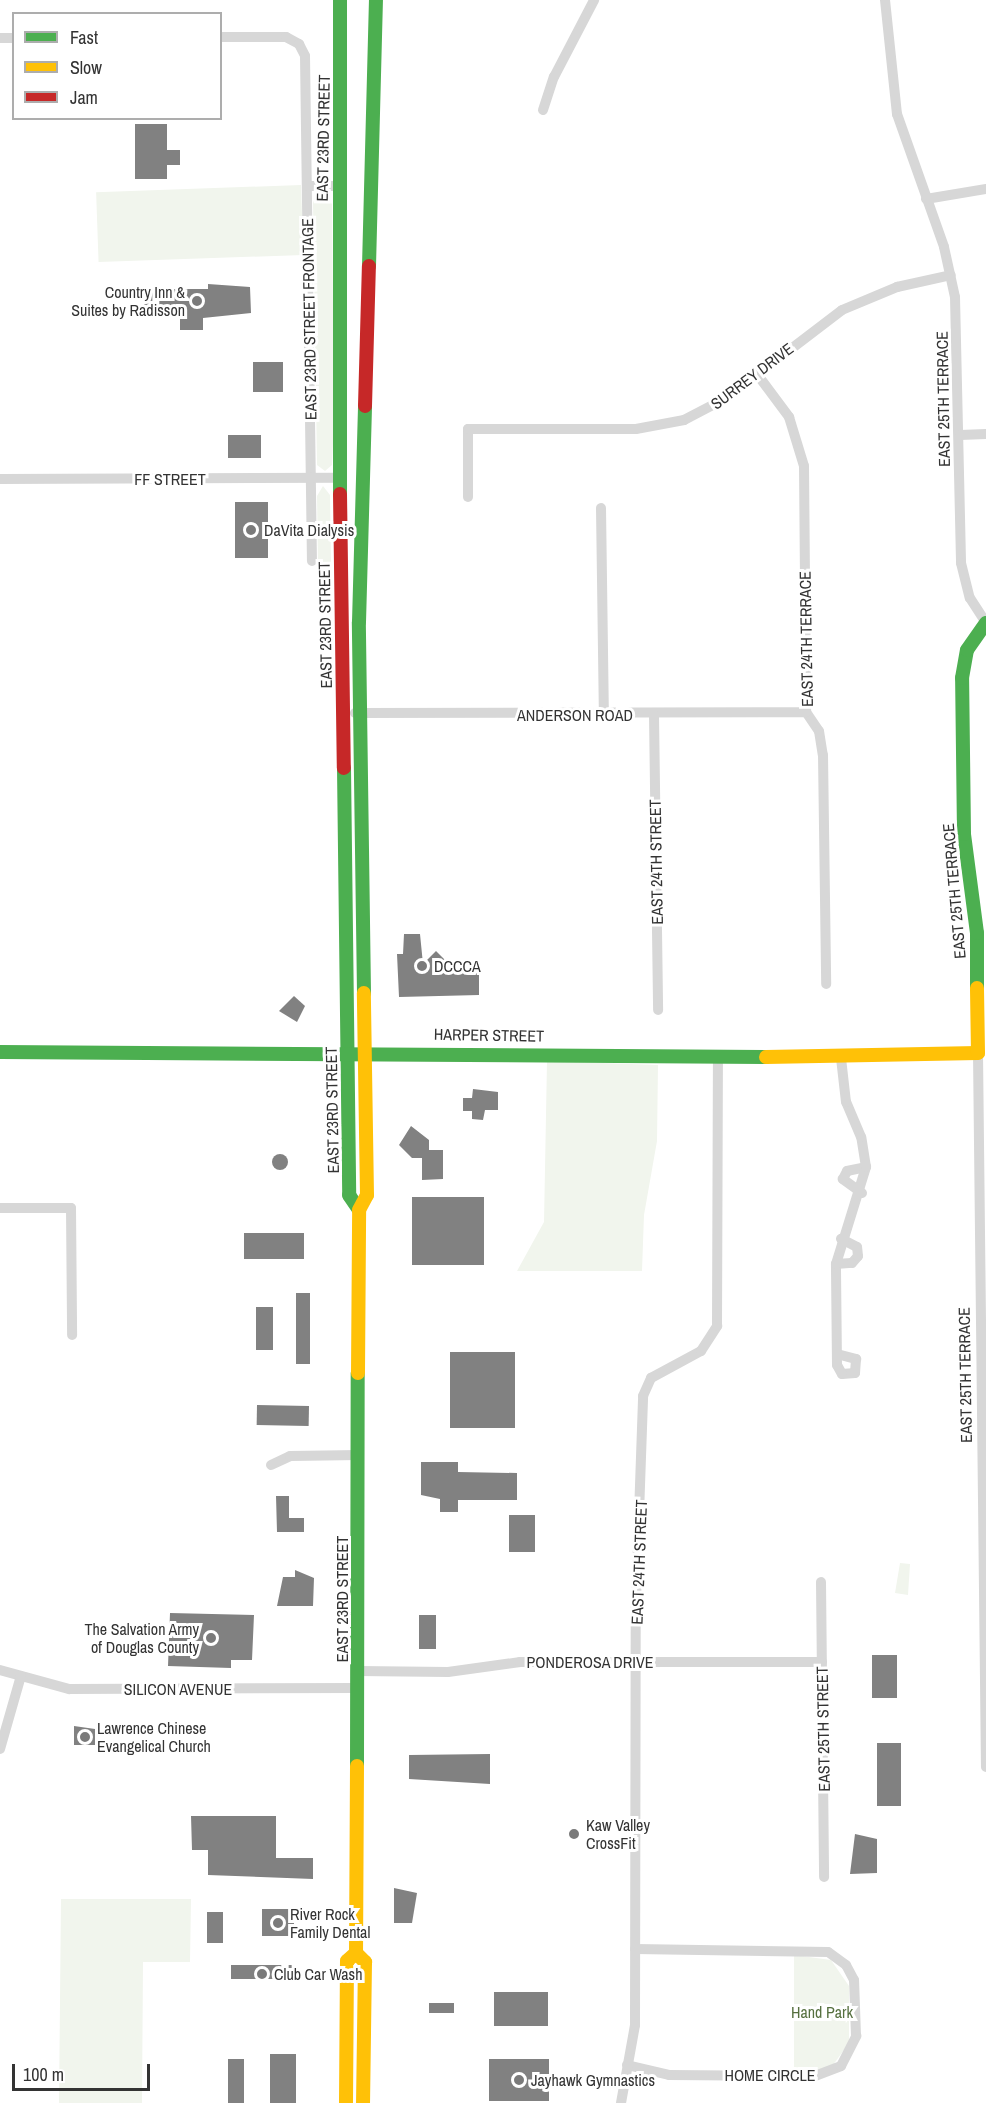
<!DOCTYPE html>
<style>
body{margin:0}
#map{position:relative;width:986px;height:2103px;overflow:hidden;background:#fff;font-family:"Archivo Narrow",sans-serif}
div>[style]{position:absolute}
.green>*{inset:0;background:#f1f5ed;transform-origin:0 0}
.building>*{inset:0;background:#818181;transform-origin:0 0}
.round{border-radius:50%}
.street>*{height:10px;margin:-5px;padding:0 5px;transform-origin:5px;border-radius:5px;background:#d7d7d7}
.fast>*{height:14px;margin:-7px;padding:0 7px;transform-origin:7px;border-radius:7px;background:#4caf50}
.slow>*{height:14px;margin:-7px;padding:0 7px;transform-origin:7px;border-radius:7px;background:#ffc107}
.jam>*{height:14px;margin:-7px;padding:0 7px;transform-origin:7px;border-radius:7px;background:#c62828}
.dots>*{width:16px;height:16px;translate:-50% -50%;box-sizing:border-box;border:3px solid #fff;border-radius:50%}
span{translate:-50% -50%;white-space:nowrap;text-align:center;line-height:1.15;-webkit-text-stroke:6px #fff;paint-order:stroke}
.street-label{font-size:16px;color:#333}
.poi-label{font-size:16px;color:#333}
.right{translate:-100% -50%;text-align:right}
.left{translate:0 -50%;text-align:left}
.park-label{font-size:16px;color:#56703f}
.legend{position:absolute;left:12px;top:12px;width:210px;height:108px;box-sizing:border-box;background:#fff;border:2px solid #adadad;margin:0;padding:8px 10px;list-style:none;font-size:18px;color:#333}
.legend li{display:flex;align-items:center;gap:12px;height:30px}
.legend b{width:30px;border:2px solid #adadad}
.scale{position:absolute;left:12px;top:2064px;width:138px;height:27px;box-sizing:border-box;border:3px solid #333;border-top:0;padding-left:8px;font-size:18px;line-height:21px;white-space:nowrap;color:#333;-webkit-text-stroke:4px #fff;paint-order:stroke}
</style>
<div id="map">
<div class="green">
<div style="left:301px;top:185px;width:70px;height:205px;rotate:88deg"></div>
<div style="clip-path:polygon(322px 194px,332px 204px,334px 420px,332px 465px,325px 471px,317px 465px,313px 202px)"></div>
<div style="clip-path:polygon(323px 486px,330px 495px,331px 564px,318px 564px,317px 496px)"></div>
<div style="clip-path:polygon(547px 1061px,658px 1065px,657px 1141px,644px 1215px,642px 1271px,517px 1271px,544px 1222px)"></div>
<div style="clip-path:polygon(900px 1563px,910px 1564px,908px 1595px,895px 1593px)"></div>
<div style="clip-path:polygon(61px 1899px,191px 1899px,190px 1962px,143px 1962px,142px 2103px,59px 2103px)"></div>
<div style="clip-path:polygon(794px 1955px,831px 1960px,849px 1986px,849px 2043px,833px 2065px,814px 2071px,794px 2071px)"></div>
</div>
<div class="building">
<div style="clip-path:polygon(135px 124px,167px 124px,167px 150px,180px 150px,180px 165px,167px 165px,167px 179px,135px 179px)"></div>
<div style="clip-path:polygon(208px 284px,250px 287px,251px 313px,203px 318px,203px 330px,180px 330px,180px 317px,144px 313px,144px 289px,208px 289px)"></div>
<div style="left:253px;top:362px;width:30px;height:30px"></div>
<div style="left:228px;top:435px;width:33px;height:23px"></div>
<div style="left:235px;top:502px;width:33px;height:56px"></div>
<div style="clip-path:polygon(404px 934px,420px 934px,423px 964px,436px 951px,454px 969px,479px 971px,479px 995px,399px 997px,397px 954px,403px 954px)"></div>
<div style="clip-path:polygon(294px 996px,305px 1006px,297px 1022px,279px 1011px)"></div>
<div style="clip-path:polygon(473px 1089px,498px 1092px,498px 1110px,485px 1110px,483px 1120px,472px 1119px,472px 1111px,463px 1111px,463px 1098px,472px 1098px)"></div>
<div style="clip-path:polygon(411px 1126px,429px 1140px,429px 1150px,443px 1150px,443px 1179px,422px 1180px,422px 1158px,412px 1158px,399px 1145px)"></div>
<div class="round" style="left:272px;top:1154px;width:16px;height:16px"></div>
<div style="left:412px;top:1197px;width:72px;height:68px"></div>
<div style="left:244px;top:1233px;width:60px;height:26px"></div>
<div style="left:296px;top:1293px;width:14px;height:71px"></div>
<div style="left:256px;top:1307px;width:17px;height:43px"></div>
<div style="left:450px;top:1352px;width:65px;height:76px"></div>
<div style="left:257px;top:1405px;width:52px;height:20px;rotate:1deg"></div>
<div style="clip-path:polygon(421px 1462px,458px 1462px,458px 1472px,517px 1473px,517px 1500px,458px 1500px,458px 1512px,440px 1512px,440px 1499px,421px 1495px)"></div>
<div style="clip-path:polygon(276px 1496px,289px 1496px,289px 1518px,304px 1518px,304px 1532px,277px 1532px)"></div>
<div style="left:509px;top:1515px;width:26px;height:37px"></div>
<div style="clip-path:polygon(295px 1570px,314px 1578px,313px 1606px,277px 1606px,283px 1577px,295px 1577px)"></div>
<div style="clip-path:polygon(170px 1613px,254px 1615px,252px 1660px,231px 1660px,231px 1668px,168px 1666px)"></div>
<div style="left:419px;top:1615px;width:17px;height:34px"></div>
<div style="left:872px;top:1655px;width:25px;height:43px"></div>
<div style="clip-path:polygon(74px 1726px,95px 1729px,95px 1745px,74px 1745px)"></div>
<div style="left:877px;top:1743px;width:24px;height:63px"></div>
<div style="clip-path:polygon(490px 1754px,490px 1784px,409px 1779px,409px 1755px)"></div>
<div style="clip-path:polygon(191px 1816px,276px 1816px,276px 1858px,313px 1858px,313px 1879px,208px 1875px,208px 1850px,192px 1850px)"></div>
<div style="clip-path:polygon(855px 1834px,877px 1839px,877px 1873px,850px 1874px)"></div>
<div style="clip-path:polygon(394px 1888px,417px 1893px,412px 1923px,394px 1923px)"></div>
<div style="left:262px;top:1909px;width:32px;height:27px"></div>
<div style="left:207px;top:1912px;width:16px;height:31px"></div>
<div style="left:231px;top:1965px;width:63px;height:14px"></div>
<div style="left:494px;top:1992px;width:54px;height:34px"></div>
<div style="left:429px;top:2003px;width:25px;height:10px"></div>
<div style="left:270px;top:2054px;width:26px;height:49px"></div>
<div style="left:228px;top:2059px;width:16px;height:44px"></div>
<div style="left:489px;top:2059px;width:60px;height:42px"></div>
</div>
<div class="street">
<div style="left:885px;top:0;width:115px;rotate:84deg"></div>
<div style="left:897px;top:114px;width:141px;rotate:70.5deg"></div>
<div style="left:944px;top:247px;width:51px;rotate:77.6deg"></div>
<div style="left:955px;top:297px;width:266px;rotate:88.7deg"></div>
<div style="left:961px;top:563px;width:36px;rotate:76deg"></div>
<div style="left:970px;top:598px;width:30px;rotate:57deg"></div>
<div style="left:220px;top:37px;width:66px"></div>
<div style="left:286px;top:37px;width:15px;rotate:28deg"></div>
<div style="left:299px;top:44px;width:13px;rotate:63deg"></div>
<div style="left:305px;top:56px;width:505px;rotate:89.21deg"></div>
<div style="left:0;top:38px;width:14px"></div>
<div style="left:543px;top:110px;width:35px;rotate:-72deg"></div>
<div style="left:554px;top:77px;width:87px;rotate:-62.5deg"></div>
<div style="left:307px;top:186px;width:32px"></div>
<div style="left:926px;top:199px;width:61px;rotate:-9.5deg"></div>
<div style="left:757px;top:374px;width:54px;rotate:53.3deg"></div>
<div style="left:789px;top:417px;width:51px;rotate:73deg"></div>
<div style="left:804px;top:466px;width:246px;rotate:89.5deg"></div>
<div style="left:960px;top:435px;width:26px;rotate:-2deg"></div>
<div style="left:0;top:479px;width:340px;rotate:-0.2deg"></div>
<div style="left:468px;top:497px;width:68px;rotate:-90deg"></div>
<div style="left:468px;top:429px;width:168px"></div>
<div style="left:636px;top:429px;width:49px;rotate:-10.6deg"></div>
<div style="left:684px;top:420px;width:50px;rotate:-27.6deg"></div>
<div style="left:728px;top:397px;width:143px;rotate:-37.3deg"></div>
<div style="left:842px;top:310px;width:60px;rotate:-22.7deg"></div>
<div style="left:897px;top:287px;width:55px;rotate:-12.5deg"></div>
<div style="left:601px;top:508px;width:206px;rotate:89.2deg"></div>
<div style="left:806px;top:712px;width:23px;rotate:56deg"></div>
<div style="left:819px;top:731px;width:24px;rotate:81deg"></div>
<div style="left:823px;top:755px;width:229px;rotate:89.2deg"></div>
<div style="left:355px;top:713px;width:451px;rotate:-0.1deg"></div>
<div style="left:654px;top:715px;width:295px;rotate:89.2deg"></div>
<div style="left:978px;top:1053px;width:714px;rotate:89.36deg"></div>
<div style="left:862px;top:1193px;width:24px;rotate:-144deg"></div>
<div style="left:843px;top:1179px;width:9px;rotate:-63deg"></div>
<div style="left:847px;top:1171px;width:19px;rotate:-12deg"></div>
<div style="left:0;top:1208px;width:71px"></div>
<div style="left:71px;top:1208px;width:127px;rotate:89.5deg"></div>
<div style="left:836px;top:1264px;width:16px;rotate:-4deg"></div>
<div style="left:852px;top:1263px;width:9px;rotate:-49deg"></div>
<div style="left:858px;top:1256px;width:9px;rotate:-96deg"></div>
<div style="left:857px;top:1247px;width:18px;rotate:-153deg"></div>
<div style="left:837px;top:1354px;width:20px;rotate:15deg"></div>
<div style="left:856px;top:1359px;width:14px;rotate:94deg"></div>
<div style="left:855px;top:1373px;width:13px;rotate:176deg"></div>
<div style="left:842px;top:1374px;width:10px;rotate:-119deg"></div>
<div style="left:837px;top:1365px;width:101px;rotate:-90.6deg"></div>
<div style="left:836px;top:1264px;width:102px;rotate:-72.8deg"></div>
<div style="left:866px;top:1167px;width:30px;rotate:-99deg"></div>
<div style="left:861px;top:1137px;width:38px;rotate:-113deg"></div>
<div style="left:846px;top:1102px;width:44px;rotate:-96.5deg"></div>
<div style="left:271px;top:1465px;width:21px;rotate:-25deg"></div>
<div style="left:290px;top:1456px;width:69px;rotate:-0.8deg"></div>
<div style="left:821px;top:1582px;width:295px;rotate:89.4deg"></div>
<div style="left:0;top:1670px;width:72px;rotate:15.4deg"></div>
<div style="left:69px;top:1689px;width:289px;rotate:-0.2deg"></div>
<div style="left:358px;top:1671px;width:90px;rotate:0.6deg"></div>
<div style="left:448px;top:1672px;width:73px;rotate:-7.9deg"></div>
<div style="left:520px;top:1662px;width:302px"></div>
<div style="left:0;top:1749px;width:76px;rotate:-74deg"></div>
<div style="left:627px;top:2065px;width:43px;rotate:13.4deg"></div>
<div style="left:669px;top:2075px;width:146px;rotate:0.4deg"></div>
<div style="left:815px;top:2076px;width:28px;rotate:-21deg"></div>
<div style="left:841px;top:2066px;width:34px;rotate:-63deg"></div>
<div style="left:856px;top:2036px;width:56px;rotate:-92deg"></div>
<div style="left:854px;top:1980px;width:17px;rotate:-118deg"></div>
<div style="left:846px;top:1965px;width:22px;rotate:-144deg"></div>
<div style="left:828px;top:1952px;width:193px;rotate:-179.1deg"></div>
<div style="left:621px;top:2103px;width:79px;rotate:-79.8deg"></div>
<div style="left:635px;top:2025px;width:425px;rotate:-89.9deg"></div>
<div style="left:636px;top:1600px;width:204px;rotate:-88deg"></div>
<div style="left:643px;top:1396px;width:20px;rotate:-66deg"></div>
<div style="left:651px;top:1378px;width:57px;rotate:-28.4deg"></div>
<div style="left:701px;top:1351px;width:30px;rotate:-57deg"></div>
<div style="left:717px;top:1326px;width:269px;rotate:-89.8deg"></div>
</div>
<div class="fast">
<div style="left:340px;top:0;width:494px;rotate:90deg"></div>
<div style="left:369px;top:266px;width:266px;rotate:-88.5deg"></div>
<div style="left:344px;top:768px;width:427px;rotate:89.3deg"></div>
<div style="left:349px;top:1195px;width:18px;rotate:56deg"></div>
<div style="left:977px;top:988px;width:55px;rotate:-90deg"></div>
<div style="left:977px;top:933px;width:100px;rotate:-97.5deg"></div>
<div style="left:964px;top:834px;width:156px;rotate:-90.7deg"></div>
<div style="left:962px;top:678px;width:28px;rotate:-80deg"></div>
<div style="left:967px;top:650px;width:33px;rotate:-55deg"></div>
<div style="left:364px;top:993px;width:371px;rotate:-90.8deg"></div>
<div style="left:359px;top:622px;width:216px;rotate:-88.4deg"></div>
<div style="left:0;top:1052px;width:766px;rotate:0.37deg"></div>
<div style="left:357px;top:1766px;width:393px;rotate:-89.9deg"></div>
</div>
<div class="slow">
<div style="left:766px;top:1057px;width:212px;rotate:-1.1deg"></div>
<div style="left:978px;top:1053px;width:65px;rotate:-90.9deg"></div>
<div style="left:358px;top:1373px;width:163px;rotate:-89.6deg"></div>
<div style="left:359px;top:1210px;width:17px;rotate:-62deg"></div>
<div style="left:367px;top:1195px;width:202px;rotate:-90.9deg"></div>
<div style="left:357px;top:1766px;width:187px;rotate:90.3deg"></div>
<div style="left:356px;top:1953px;width:13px;rotate:45deg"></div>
<div style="left:365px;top:1962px;width:141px;rotate:90.8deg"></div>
<div style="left:346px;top:2103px;width:142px;rotate:-89.6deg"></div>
<div style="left:347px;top:1961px;width:12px;rotate:-42deg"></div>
</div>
<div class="jam">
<div style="left:365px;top:406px;width:140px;rotate:-88.4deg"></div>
<div style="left:340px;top:494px;width:274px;rotate:89.2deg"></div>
</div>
<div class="dots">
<div style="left:197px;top:301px;background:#7a7a7a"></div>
<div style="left:251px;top:530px;background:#7a7a7a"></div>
<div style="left:422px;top:966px;background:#7a7a7a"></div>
<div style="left:211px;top:1638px;background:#7a7a7a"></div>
<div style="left:85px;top:1737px;background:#7a7a7a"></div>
<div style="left:574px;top:1834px;background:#7a7a7a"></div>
<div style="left:278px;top:1923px;background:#7a7a7a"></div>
<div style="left:262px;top:1974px;background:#7a7a7a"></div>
<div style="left:519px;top:2080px;background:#7a7a7a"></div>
</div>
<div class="street-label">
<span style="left:323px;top:138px;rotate:-89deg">EAST 23RD STREET</span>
<span style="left:309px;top:319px;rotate:-91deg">EAST 23RD STREET FRONTAGE</span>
<span style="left:752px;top:376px;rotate:-37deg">SURREY DRIVE</span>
<span style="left:943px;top:399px;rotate:-91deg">EAST 25TH TERRACE</span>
<span style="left:170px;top:479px">FF STREET</span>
<span style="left:325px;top:625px;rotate:-91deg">EAST 23RD STREET</span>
<span style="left:806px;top:639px;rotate:-91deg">EAST 24TH TERRACE</span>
<span style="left:575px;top:715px">ANDERSON ROAD</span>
<span style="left:656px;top:862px;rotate:-91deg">EAST 24TH STREET</span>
<span style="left:954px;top:891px;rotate:-95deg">EAST 25TH TERRACE</span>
<span style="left:489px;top:1035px;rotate:1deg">HARPER STREET</span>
<span style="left:332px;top:1110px;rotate:-91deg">EAST 23RD STREET</span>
<span style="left:965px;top:1375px;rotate:-91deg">EAST 25TH TERRACE</span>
<span style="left:639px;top:1562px;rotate:-88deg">EAST 24TH STREET</span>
<span style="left:342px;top:1599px;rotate:-90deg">EAST 23RD STREET</span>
<span style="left:590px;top:1662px">PONDEROSA DRIVE</span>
<span style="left:178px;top:1689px">SILICON AVENUE</span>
<span style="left:823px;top:1729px;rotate:-91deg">EAST 25TH STREET</span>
<span style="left:770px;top:2075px">HOME CIRCLE</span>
</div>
<div class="poi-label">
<span class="right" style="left:185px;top:301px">Country Inn &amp;<br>Suites by Radisson</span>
<span class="left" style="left:264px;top:530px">DaVita Dialysis</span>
<span class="left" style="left:434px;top:966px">DCCCA</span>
<span class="right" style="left:199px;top:1638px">The Salvation Army<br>of Douglas County</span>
<span class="left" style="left:97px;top:1737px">Lawrence Chinese<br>Evangelical Church</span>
<span class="left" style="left:586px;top:1834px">Kaw Valley<br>CrossFit</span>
<span class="left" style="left:290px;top:1923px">River Rock<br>Family Dental</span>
<span class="left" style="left:274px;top:1974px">Club Car Wash</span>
<span class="left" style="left:531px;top:2080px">Jayhawk Gymnastics</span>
</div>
<div class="park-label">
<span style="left:822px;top:2012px">Hand Park</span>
</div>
<ul class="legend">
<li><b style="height:8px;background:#4caf50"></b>Fast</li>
<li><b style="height:8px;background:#ffc107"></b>Slow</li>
<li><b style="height:8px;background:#c62828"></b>Jam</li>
</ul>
<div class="scale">100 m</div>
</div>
